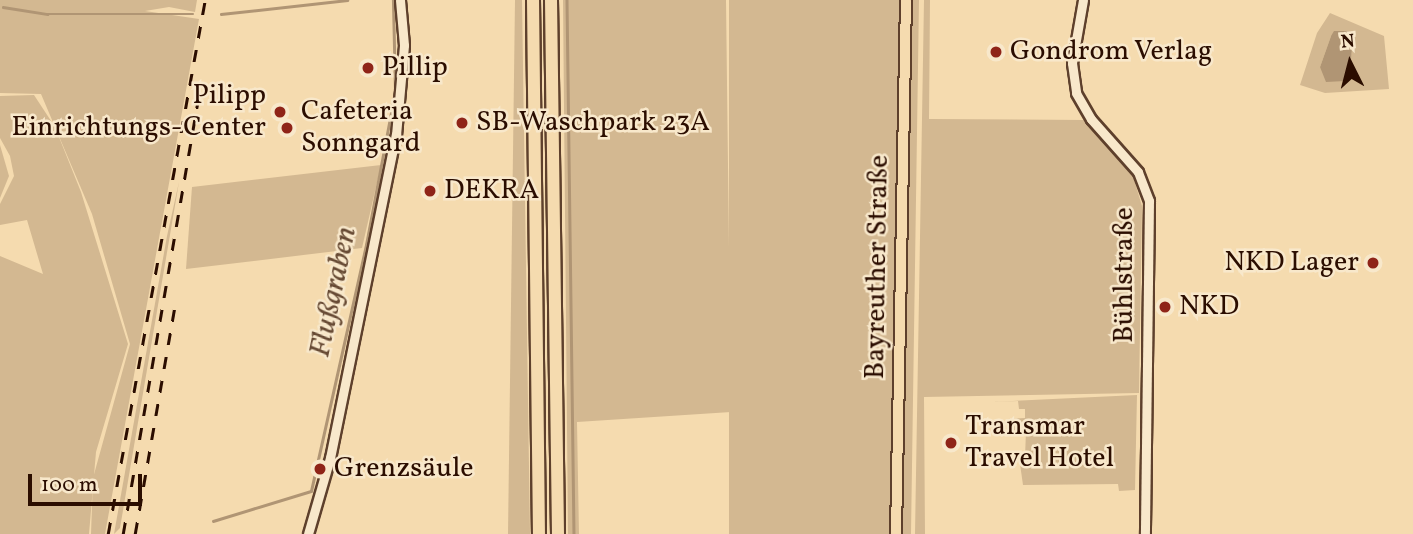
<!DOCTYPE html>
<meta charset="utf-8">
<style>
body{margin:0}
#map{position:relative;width:1413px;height:534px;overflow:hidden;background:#f5dbaf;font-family:Vollkorn,serif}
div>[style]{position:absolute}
.green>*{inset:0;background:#d3b891;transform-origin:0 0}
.water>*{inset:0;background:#b09574}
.stream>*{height:2.5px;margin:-1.25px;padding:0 1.25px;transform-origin:1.25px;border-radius:1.25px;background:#b09574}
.roads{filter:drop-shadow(2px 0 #5e402c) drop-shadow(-2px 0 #5e402c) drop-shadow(0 2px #5e402c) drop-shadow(0 -2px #5e402c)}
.minor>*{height:9px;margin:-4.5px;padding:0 4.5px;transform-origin:4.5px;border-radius:4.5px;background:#f8e8cb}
.major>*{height:10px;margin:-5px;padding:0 5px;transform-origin:5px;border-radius:5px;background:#f5dbaf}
.highway>*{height:12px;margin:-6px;padding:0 6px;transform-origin:6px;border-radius:6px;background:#f5dbaf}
.rail>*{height:2.5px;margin-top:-1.25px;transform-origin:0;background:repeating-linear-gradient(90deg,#2b0d00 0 12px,transparent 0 24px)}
.dots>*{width:19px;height:19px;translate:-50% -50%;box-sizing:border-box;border:4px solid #f8e8cb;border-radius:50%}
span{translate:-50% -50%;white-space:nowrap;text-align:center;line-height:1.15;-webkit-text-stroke:5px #f8e8cb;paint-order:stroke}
.poi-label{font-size:28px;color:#2b0d00}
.left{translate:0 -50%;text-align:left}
.right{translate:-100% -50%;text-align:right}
.street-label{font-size:28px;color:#2b0d00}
.water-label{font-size:30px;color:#674a34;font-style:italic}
.north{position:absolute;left:1315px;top:28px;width:70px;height:70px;-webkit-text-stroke:5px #f8e8cb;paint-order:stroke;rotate:354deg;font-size:19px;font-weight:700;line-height:28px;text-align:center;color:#2b0d00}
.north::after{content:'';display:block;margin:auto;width:24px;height:32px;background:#2b0d00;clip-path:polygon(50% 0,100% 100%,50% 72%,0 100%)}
.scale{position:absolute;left:28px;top:474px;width:114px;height:32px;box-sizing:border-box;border:4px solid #2b0d00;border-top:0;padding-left:9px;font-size:21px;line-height:24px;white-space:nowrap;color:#2b0d00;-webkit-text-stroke:5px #f8e8cb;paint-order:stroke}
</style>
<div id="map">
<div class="green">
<div style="clip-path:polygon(0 0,197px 0,195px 12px,169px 7px,145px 11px,199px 19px,105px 534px,91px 534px,93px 478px,130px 344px,92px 214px,41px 94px,0 93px)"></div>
<div style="clip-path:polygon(515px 0,522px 0,530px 534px,508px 534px)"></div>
<div style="clip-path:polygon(563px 0,726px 0,731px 412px,577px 422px,579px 534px,568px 534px)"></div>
<div style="left:729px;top:0;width:172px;height:534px"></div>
<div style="clip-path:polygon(910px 0,919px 0,912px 466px,911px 534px,901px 534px)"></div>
<div style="clip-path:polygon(924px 0,930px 0,929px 119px,1084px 120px,1133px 176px,1142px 206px,1139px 393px,924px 397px,925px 534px,915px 534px)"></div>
<div style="clip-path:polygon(evenodd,1330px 13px,1384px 36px,1389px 89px,1325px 93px,1300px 85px,1317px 33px,1330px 13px,1353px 35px,1350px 75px,1345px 81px,1320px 67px,1331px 36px,1353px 35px)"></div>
<div style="clip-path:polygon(34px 95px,55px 127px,81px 192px,128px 344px,96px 452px,89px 534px,0 534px,0 256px,43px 274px,27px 220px,0 225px,0 204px,14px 176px,10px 156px,0 138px,0 96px)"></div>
<div style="clip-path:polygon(0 145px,9px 176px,0 198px)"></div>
<div style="clip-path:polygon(381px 165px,362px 248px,186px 269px,192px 187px)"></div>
<div style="clip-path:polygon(179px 182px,120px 528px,114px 534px,167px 236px)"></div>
<div style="clip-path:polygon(1137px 395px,1135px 490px,1119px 491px,1118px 484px,1023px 485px,1019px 457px,1025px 457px,1026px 431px,1009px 431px,1008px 419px,1025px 418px,1025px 409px,1019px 409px,1018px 401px,992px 402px)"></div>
</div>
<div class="water">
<div style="clip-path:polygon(1348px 31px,1353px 35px,1350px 75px,1345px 81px,1326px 82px,1320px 67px,1331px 36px,1334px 31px)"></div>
</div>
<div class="stream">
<div style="left:567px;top:0;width:534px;rotate:89.25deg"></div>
<div style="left:3px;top:7px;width:45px;rotate:9deg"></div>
<div style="left:47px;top:14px;width:146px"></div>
<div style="left:221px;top:14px;width:127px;rotate:-6.3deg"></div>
<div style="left:213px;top:521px;width:102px;rotate:-17deg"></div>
<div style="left:311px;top:491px;width:252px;rotate:-77.4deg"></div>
<div style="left:366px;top:245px;width:157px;rotate:-79.3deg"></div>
<div style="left:395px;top:91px;width:91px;rotate:-91.3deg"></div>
</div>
<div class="roads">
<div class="minor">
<div style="left:1083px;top:0;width:64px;rotate:99.9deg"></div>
<div style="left:1072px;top:63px;width:30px;rotate:82deg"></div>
<div style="left:1076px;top:93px;width:30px;rotate:60deg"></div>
<div style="left:1091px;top:119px;width:71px;rotate:48.4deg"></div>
<div style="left:1138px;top:172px;width:31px;rotate:69deg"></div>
<div style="left:1149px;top:201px;width:333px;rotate:90.7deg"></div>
<div style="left:308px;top:534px;width:79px;rotate:-73.9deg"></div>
<div style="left:330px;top:458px;width:330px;rotate:-78.5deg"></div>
<div style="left:396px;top:135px;width:90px;rotate:-84.9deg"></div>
<div style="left:404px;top:45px;width:45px;rotate:-95.1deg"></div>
</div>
<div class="major">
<div style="left:896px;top:534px;width:534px;rotate:-88.93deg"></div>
</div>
<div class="highway">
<div style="left:533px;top:0;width:534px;rotate:89.36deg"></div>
<div style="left:551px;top:0;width:534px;rotate:89.25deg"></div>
</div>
</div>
<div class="rail">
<div style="left:108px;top:534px;width:543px;rotate:-79.7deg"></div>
<div style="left:123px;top:534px;width:447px;rotate:-80.2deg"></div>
<div style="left:135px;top:534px;width:238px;rotate:-80.1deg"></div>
</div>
<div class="dots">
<div style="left:996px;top:52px;background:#8f2418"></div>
<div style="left:368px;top:68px;background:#8f2418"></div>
<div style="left:280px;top:112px;background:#8f2418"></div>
<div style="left:462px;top:123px;background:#8f2418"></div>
<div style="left:287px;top:128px;background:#8f2418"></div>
<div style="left:430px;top:191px;background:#8f2418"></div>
<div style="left:1373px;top:263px;background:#8f2418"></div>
<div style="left:1165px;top:307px;background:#8f2418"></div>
<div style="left:951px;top:443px;background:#8f2418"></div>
<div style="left:320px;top:469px;background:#8f2418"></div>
</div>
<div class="poi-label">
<span class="left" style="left:1010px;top:52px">Gondrom Verlag</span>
<span class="left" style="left:382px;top:68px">Pillip</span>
<span class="right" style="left:266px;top:112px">Pilipp<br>Einrichtungs-Center</span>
<span class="left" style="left:301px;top:128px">Cafeteria<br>Sonngard</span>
<span class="left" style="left:476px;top:123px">SB-Waschpark 23A</span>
<span class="left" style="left:444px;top:191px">DEKRA</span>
<span class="right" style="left:1359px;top:263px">NKD Lager</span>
<span class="left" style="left:1179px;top:307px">NKD</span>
<span class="left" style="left:965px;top:443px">Transmar<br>Travel Hotel</span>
<span class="left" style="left:334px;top:469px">Grenzsäule</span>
</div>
<div class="street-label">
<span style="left:878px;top:267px;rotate:-89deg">Bayreuther Straße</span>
<span style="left:1125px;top:275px;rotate:-90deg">Bühlstraße</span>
</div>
<div class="water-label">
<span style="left:334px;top:292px;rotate:-78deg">Flußgraben</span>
</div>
<div class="north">N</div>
<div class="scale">100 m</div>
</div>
